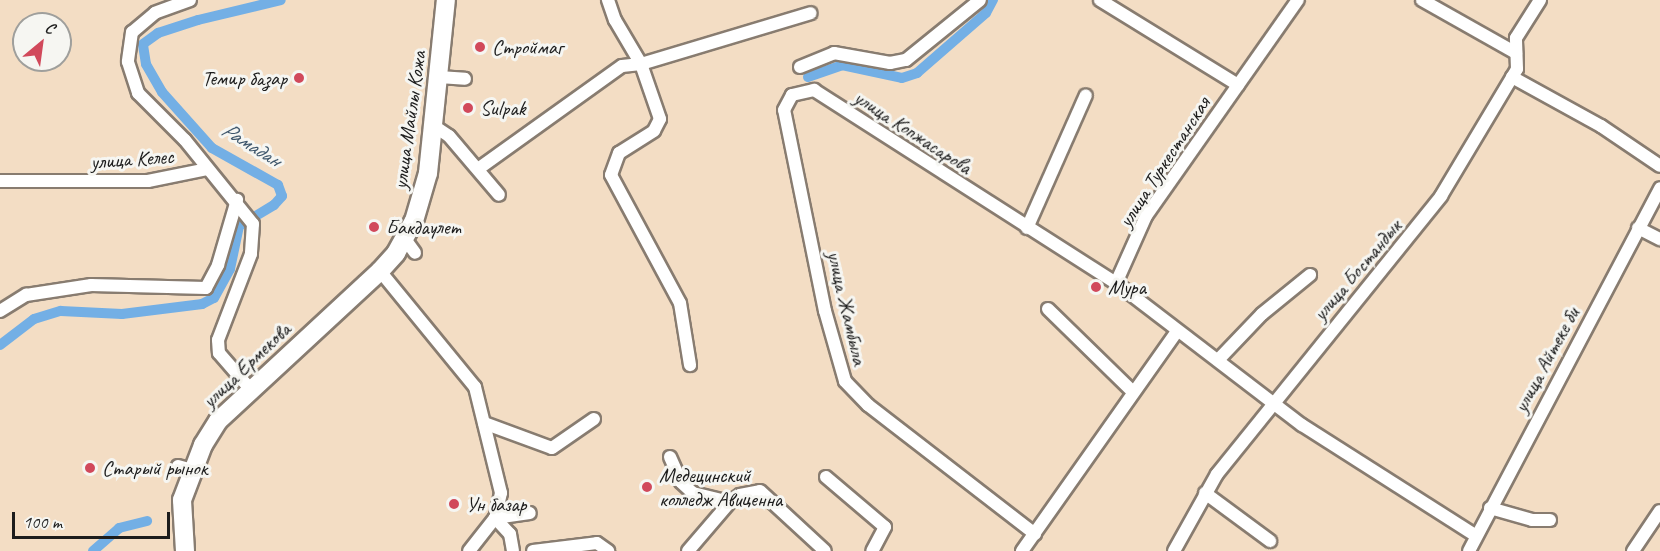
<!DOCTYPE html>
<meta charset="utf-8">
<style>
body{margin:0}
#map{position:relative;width:1660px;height:551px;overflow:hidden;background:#f3ddc4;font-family:Caveat,sans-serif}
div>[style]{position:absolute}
.canal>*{height:10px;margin:-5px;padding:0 5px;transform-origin:5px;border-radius:5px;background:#73afe5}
.roads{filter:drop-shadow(2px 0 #887c70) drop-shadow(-2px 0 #887c70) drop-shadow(0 2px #887c70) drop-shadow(0 -2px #887c70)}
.street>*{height:12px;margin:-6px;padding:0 6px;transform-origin:6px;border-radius:6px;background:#fff}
.primary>*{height:18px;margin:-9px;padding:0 9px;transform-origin:9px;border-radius:9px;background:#fff}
.dots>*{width:16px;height:16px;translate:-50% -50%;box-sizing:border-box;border:3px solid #f6f6f2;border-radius:50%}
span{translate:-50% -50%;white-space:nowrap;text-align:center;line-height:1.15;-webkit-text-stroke:6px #f6f6f2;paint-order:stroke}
.poi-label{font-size:21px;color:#1c1c1c}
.left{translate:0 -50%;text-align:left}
.right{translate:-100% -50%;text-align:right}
.street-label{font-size:21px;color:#1c1c1c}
.water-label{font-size:22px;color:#3f576c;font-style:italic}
.north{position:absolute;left:12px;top:12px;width:60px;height:60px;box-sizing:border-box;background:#f6f6f2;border:2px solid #9f9f9c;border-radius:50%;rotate:29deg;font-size:16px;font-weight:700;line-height:24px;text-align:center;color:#1c1c1c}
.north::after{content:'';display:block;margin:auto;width:21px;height:27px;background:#d1495b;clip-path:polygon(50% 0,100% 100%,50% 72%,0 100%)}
.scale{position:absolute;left:12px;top:512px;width:158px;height:27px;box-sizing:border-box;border:3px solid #1c1c1c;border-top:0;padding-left:8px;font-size:18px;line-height:21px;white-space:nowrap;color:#1c1c1c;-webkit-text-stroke:4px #f6f6f2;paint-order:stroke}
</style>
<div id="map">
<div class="canal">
<div style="left:808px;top:77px;width:36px;rotate:-19deg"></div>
<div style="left:842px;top:65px;width:61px;rotate:12.2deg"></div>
<div style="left:902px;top:78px;width:16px;rotate:-18deg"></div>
<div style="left:917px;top:73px;width:91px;rotate:-41deg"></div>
<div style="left:986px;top:13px;width:15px;rotate:-62deg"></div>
<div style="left:0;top:345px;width:43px;rotate:-37.4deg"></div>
<div style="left:34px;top:319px;width:28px;rotate:-17deg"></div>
<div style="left:61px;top:311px;width:61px;rotate:2.8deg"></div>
<div style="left:122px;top:314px;width:81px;rotate:-7.1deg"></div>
<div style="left:202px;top:304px;width:13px;rotate:-27deg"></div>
<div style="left:214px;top:298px;width:33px;rotate:-61deg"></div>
<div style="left:230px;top:269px;width:44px;rotate:-78.2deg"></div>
<div style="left:239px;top:226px;width:41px;rotate:-31deg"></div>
<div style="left:274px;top:205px;width:12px;rotate:-48deg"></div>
<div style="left:282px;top:196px;width:12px;rotate:-110deg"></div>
<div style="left:278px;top:185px;width:76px;rotate:-150.7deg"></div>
<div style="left:212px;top:148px;width:75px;rotate:-131.8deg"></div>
<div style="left:162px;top:92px;width:32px;rotate:-120deg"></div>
<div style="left:146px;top:64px;width:20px;rotate:-99deg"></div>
<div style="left:143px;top:44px;width:19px;rotate:-36deg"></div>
<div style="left:158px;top:33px;width:42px;rotate:-18deg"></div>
<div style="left:198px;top:20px;width:85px;rotate:-13.5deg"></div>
<div style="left:93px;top:551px;width:35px;rotate:-41deg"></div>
<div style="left:119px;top:528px;width:29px;rotate:-14deg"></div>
</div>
<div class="roads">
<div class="street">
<div style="left:190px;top:0;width:37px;rotate:160deg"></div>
<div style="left:155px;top:13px;width:30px;rotate:140deg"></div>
<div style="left:132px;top:32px;width:30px;rotate:98deg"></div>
<div style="left:128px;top:62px;width:33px;rotate:72deg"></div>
<div style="left:138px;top:93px;width:66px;rotate:45deg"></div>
<div style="left:185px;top:140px;width:108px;rotate:51deg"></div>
<div style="left:253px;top:224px;width:30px;rotate:94deg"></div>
<div style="left:251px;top:254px;width:92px;rotate:111deg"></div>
<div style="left:218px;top:340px;width:13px;rotate:86deg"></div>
<div style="left:219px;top:353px;width:49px;rotate:49.1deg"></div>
<div style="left:608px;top:0;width:21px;rotate:71deg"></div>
<div style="left:615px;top:20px;width:51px;rotate:59.4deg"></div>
<div style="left:641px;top:64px;width:58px;rotate:70.9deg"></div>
<div style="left:660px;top:119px;width:13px;rotate:117deg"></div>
<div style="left:654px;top:131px;width:41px;rotate:147.8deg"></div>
<div style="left:619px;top:153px;width:23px;rotate:110deg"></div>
<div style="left:611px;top:175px;width:145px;rotate:61.7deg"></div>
<div style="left:680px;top:303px;width:63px;rotate:80.8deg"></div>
<div style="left:1100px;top:0;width:162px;rotate:31.6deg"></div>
<div style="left:1422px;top:0;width:108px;rotate:29.4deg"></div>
<div style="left:800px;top:67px;width:37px;rotate:-22deg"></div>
<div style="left:834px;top:53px;width:57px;rotate:10.1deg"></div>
<div style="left:890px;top:63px;width:16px;rotate:-11deg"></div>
<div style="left:906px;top:60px;width:95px;rotate:-39deg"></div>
<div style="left:439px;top:77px;width:26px;rotate:4deg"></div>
<div style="left:1512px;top:77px;width:102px;rotate:28.8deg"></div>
<div style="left:1601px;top:126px;width:71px;rotate:34.1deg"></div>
<div style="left:434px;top:126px;width:18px;rotate:34deg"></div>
<div style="left:449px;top:136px;width:77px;rotate:49.7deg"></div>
<div style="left:478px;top:169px;width:177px;rotate:-35.6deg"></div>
<div style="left:622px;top:66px;width:19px;rotate:-6deg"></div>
<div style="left:641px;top:64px;width:177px;rotate:-16.7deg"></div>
<div style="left:0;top:181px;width:148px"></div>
<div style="left:148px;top:181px;width:60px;rotate:-11.5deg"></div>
<div style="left:1027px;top:228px;width:145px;rotate:-66.1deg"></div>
<div style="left:1638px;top:228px;width:25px;rotate:27deg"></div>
<div style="left:405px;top:239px;width:17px;rotate:54deg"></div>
<div style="left:380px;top:271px;width:150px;rotate:50.7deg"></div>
<div style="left:475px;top:387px;width:109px;rotate:76.2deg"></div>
<div style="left:501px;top:493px;width:26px;rotate:103deg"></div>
<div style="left:495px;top:518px;width:42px;rotate:128.2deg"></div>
<div style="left:1116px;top:283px;width:73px;rotate:-65.9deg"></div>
<div style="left:1146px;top:216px;width:264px;rotate:-54.9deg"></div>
<div style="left:1048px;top:309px;width:119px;rotate:44.3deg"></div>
<div style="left:0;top:311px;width:31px;rotate:-32deg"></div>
<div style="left:26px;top:295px;width:66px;rotate:-8.7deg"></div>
<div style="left:91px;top:285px;width:115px;rotate:1.5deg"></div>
<div style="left:206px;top:288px;width:26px;rotate:-62deg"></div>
<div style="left:218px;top:265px;width:68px;rotate:-73.7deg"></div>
<div style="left:1219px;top:359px;width:62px;rotate:-46.3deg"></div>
<div style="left:1262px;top:314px;width:62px;rotate:-39.1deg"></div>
<div style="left:484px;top:423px;width:72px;rotate:20.2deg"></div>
<div style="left:552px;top:448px;width:51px;rotate:-34.6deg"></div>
<div style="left:670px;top:457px;width:27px;rotate:66deg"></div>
<div style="left:681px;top:482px;width:16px;rotate:43deg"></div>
<div style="left:693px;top:493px;width:38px;rotate:14deg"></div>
<div style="left:178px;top:466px;width:15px;rotate:16deg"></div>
<div style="left:826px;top:477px;width:77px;rotate:40.3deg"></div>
<div style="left:885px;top:527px;width:27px;rotate:118deg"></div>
<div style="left:1205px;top:493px;width:81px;rotate:36.4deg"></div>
<div style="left:1490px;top:508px;width:44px;rotate:15.9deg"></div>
<div style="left:1532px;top:520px;width:18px"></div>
<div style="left:495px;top:518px;width:22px;rotate:47deg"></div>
<div style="left:510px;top:534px;width:17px;rotate:80deg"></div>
<div style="left:495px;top:518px;width:35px;rotate:-8deg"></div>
<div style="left:1035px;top:534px;width:211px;rotate:-142.3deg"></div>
<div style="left:868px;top:405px;width:33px;rotate:-134deg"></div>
<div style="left:845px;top:381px;width:73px;rotate:-105.9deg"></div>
<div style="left:825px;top:311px;width:205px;rotate:-101.5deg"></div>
<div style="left:784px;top:110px;width:17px;rotate:-62deg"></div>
<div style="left:792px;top:95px;width:23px;rotate:-13deg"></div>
<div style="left:814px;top:90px;width:358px;rotate:32.6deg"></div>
<div style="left:1116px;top:283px;width:234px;rotate:37.4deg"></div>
<div style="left:1302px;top:425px;width:206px;rotate:32.5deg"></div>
<div style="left:533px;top:551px;width:64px;rotate:-7.1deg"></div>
<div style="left:597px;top:543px;width:14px;rotate:36deg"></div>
<div style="left:688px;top:551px;width:65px;rotate:-49.4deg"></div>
<div style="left:730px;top:502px;width:12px;rotate:-35deg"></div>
<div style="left:740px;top:495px;width:20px;rotate:-11deg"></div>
<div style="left:760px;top:491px;width:88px;rotate:42.7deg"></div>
<div style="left:1022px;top:551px;width:269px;rotate:-54.8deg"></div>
<div style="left:1174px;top:551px;width:88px;rotate:-60.8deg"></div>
<div style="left:1217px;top:474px;width:357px;rotate:-51.1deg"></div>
<div style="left:1441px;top:196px;width:148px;rotate:-59.1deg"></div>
<div style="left:1517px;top:69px;width:31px;rotate:-92deg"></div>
<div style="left:1516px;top:38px;width:45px;rotate:-57.7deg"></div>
<div style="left:1469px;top:551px;width:410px;rotate:-62.2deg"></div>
<div style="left:1633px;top:551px;width:48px;rotate:-56deg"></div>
</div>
<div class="primary">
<div style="left:185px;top:551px;width:51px;rotate:-93.4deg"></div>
<div style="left:182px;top:500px;width:59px;rotate:-69.1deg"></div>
<div style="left:203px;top:445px;width:28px;rotate:-58deg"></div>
<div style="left:218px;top:421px;width:221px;rotate:-42.8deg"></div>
<div style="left:380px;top:271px;width:24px;rotate:-48deg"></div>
<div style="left:396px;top:253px;width:37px;rotate:-61deg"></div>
<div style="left:414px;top:221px;width:50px;rotate:-73.7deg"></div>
<div style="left:428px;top:173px;width:174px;rotate:-84.1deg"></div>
</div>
</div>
<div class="dots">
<div style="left:480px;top:47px;background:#d1495b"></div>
<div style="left:299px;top:78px;background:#d1495b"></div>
<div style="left:468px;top:108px;background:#d1495b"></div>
<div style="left:374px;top:227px;background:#d1495b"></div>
<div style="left:1096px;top:287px;background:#d1495b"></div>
<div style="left:90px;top:468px;background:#d1495b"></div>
<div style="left:647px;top:487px;background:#d1495b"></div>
<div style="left:454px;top:504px;background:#d1495b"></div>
</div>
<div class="poi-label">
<span class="left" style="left:492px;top:47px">Строймаг</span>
<span class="right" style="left:287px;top:78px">Темир базар</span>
<span class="left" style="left:480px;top:108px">Sulpak</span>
<span class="left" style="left:386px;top:227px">Бакдаулет</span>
<span class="left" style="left:1108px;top:287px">Мура</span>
<span class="left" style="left:102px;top:468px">Старый рынок</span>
<span class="left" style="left:659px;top:487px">Медецинский<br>колледж Авиценна</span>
<span class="left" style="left:466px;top:504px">Ун базар</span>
</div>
<div class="street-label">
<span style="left:409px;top:120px;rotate:-82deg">улица Майлы Кожа</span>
<span style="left:913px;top:132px;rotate:33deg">улица Копжасарова</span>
<span style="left:132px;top:159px;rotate:-4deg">улица Келес</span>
<span style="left:1164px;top:162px;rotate:-57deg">улица Туркестанская</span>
<span style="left:1357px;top:270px;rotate:-50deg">улица Бостандык</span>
<span style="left:847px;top:308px;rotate:77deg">улица Жамбыла</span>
<span style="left:1546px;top:360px;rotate:-62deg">улица Айтеке би</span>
<span style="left:246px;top:365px;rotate:-44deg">улица Ермекова</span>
</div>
<div class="water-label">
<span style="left:251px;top:145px;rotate:32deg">Рамадан</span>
</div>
<div class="north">С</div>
<div class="scale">100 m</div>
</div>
